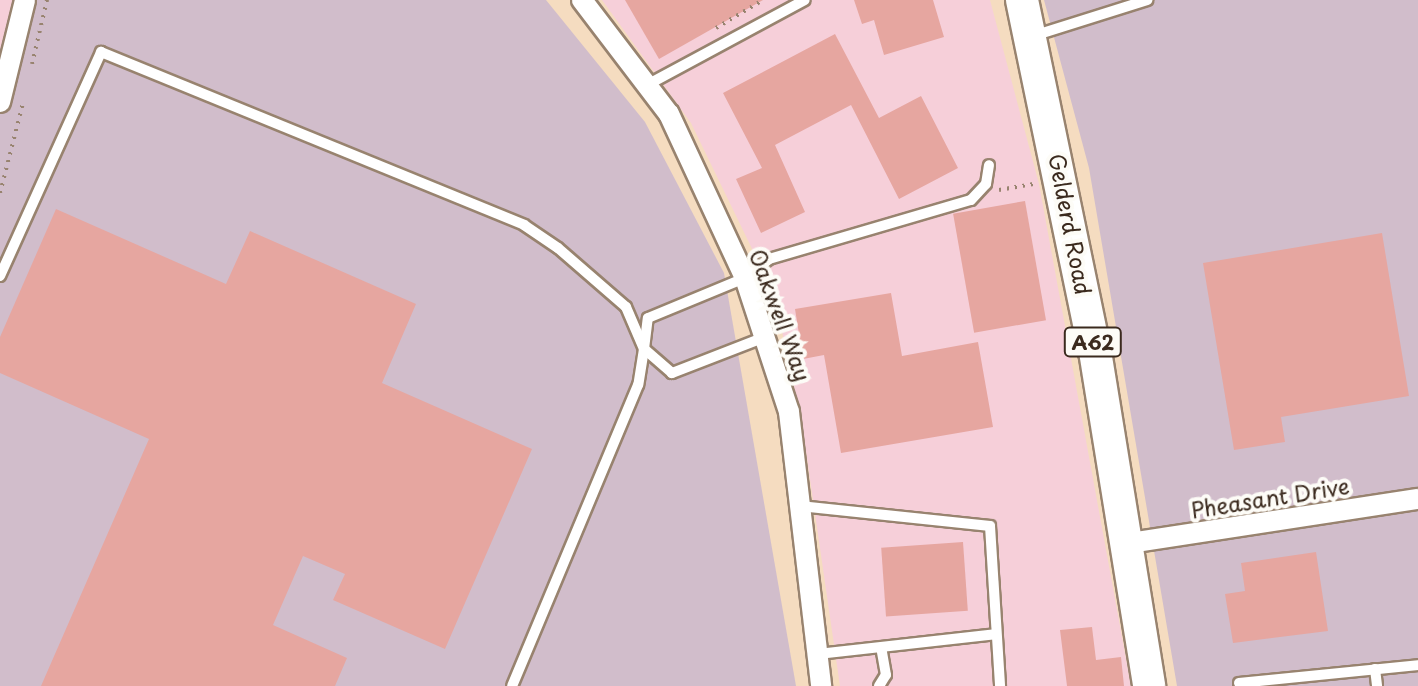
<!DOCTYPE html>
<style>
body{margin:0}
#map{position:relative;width:1418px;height:686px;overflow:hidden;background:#f5dcc0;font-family:"Playpen Sans",sans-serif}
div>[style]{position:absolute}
.built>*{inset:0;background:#f6cfd9}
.industrial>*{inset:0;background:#d1bdcb}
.building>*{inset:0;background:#e6a6a0;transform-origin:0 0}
.path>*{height:4px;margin-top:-2px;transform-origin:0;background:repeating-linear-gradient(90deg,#98836f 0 2px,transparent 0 8px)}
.roads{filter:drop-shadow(2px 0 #98836f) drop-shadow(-2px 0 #98836f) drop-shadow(0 2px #98836f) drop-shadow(0 -2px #98836f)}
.lane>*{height:10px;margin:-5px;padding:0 5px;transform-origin:5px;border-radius:5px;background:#fff}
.street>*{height:20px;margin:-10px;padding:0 10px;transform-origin:10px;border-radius:10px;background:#fff}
.primary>*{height:32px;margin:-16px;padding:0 16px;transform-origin:16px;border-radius:16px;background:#fff}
span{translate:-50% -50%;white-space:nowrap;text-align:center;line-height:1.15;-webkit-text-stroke:8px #fdfcf7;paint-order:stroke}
.shield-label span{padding:2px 6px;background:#fdfcf7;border:2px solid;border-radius:6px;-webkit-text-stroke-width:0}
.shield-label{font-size:20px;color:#3b2a1e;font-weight:700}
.street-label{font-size:22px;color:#3b2a1e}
</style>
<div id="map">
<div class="built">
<div style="clip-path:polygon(0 0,15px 0,0 54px)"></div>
<div style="clip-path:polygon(602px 0,990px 0,1039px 184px,1131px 686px,840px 686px,802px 424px,774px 294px,691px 123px)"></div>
</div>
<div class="industrial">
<div style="clip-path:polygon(15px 0,546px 0,645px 122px,724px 273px,796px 686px,0 686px,0 63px)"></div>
<div style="clip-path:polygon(1044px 0,1418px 0,1418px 686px,1177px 686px,1089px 168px)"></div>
</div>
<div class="building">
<div style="clip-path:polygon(625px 0,763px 0,659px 59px)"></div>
<div style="clip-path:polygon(854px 0,933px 0,944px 37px,884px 55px,874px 20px,862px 24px)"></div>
<div style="clip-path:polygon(835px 34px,879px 118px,921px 96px,958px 168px,899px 199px,851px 105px,775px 145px,805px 212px,761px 233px,736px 179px,762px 168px,723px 93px)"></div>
<div style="left:1025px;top:201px;width:121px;height:73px;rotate:80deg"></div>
<div style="clip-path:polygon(56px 209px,226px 284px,250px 231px,416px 304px,382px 383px,532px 449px,445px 649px,333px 600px,345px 574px,303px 556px,273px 625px,347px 658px,335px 686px,41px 686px,149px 439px,0 373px,0 337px)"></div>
<div style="clip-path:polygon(1382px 233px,1409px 396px,1281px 417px,1285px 442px,1234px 450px,1203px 263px)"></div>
<div style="clip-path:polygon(891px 293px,902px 356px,978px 342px,993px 427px,841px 453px,824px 355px,803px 359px,795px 309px)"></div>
<div style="left:963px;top:542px;width:69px;height:82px;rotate:86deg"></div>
<div style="clip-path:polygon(1316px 552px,1328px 631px,1233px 643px,1225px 594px,1245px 591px,1241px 563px)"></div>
<div style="clip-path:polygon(1092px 627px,1096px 660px,1121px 657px,1124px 686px,1067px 686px,1060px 630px)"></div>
</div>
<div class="path">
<div style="left:716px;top:28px;width:55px;rotate:-30.8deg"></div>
<div style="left:32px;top:64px;width:66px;rotate:-76.8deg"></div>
<div style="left:999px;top:190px;width:35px;rotate:-10deg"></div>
<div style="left:0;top:193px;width:93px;rotate:-75.7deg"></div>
</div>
<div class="roads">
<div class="lane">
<div style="left:1033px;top:36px;width:120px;rotate:-17.5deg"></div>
<div style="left:647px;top:85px;width:179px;rotate:-28.3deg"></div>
<div style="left:0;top:276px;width:246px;rotate:-65.7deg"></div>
<div style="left:101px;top:52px;width:457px;rotate:22.2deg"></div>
<div style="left:524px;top:225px;width:41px;rotate:34.1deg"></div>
<div style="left:558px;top:248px;width:90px;rotate:40.9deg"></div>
<div style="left:626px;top:307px;width:46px;rotate:66.8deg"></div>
<div style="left:644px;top:349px;width:36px;rotate:99deg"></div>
<div style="left:638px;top:385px;width:326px;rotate:112.7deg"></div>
<div style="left:765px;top:337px;width:100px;rotate:158.8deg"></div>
<div style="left:672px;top:373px;width:37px;rotate:-139deg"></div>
<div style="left:644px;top:349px;width:31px;rotate:-83deg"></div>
<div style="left:648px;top:318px;width:105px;rotate:-22.4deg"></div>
<div style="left:745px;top:278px;width:31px;rotate:-38deg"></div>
<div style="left:769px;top:259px;width:210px;rotate:-16.3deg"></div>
<div style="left:971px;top:200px;width:22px;rotate:-47deg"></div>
<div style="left:986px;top:184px;width:19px;rotate:-81deg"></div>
<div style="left:800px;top:506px;width:191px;rotate:6deg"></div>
<div style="left:990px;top:526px;width:160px;rotate:86.4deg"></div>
<div style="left:818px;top:654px;width:178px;rotate:-6.4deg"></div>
<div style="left:1375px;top:669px;width:17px;rotate:83deg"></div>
<div style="left:1239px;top:683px;width:180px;rotate:-5.7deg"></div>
<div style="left:879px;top:686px;width:13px;rotate:-58deg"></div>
<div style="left:886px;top:675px;width:28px;rotate:-100deg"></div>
</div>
<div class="street">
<div style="left:582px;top:0;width:143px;rotate:52.7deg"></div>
<div style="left:669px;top:114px;width:181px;rotate:65.1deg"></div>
<div style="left:745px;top:278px;width:141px;rotate:71.8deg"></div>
<div style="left:789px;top:412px;width:276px;rotate:83.3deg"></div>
<div style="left:0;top:102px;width:105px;rotate:-76.2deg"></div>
<div style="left:1129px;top:543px;width:292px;rotate:-8.7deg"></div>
</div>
<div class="primary">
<div style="left:1022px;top:0;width:359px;rotate:78.3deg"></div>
<div style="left:1095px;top:351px;width:339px;rotate:80.8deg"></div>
</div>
</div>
<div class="shield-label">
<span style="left:1093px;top:342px">A62</span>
</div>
<div class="street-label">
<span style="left:1071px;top:224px;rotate:79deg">Gelderd Road</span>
<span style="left:781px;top:315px;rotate:70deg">Oakwell Way</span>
<span style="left:1270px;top:497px;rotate:-9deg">Pheasant Drive</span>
</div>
</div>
